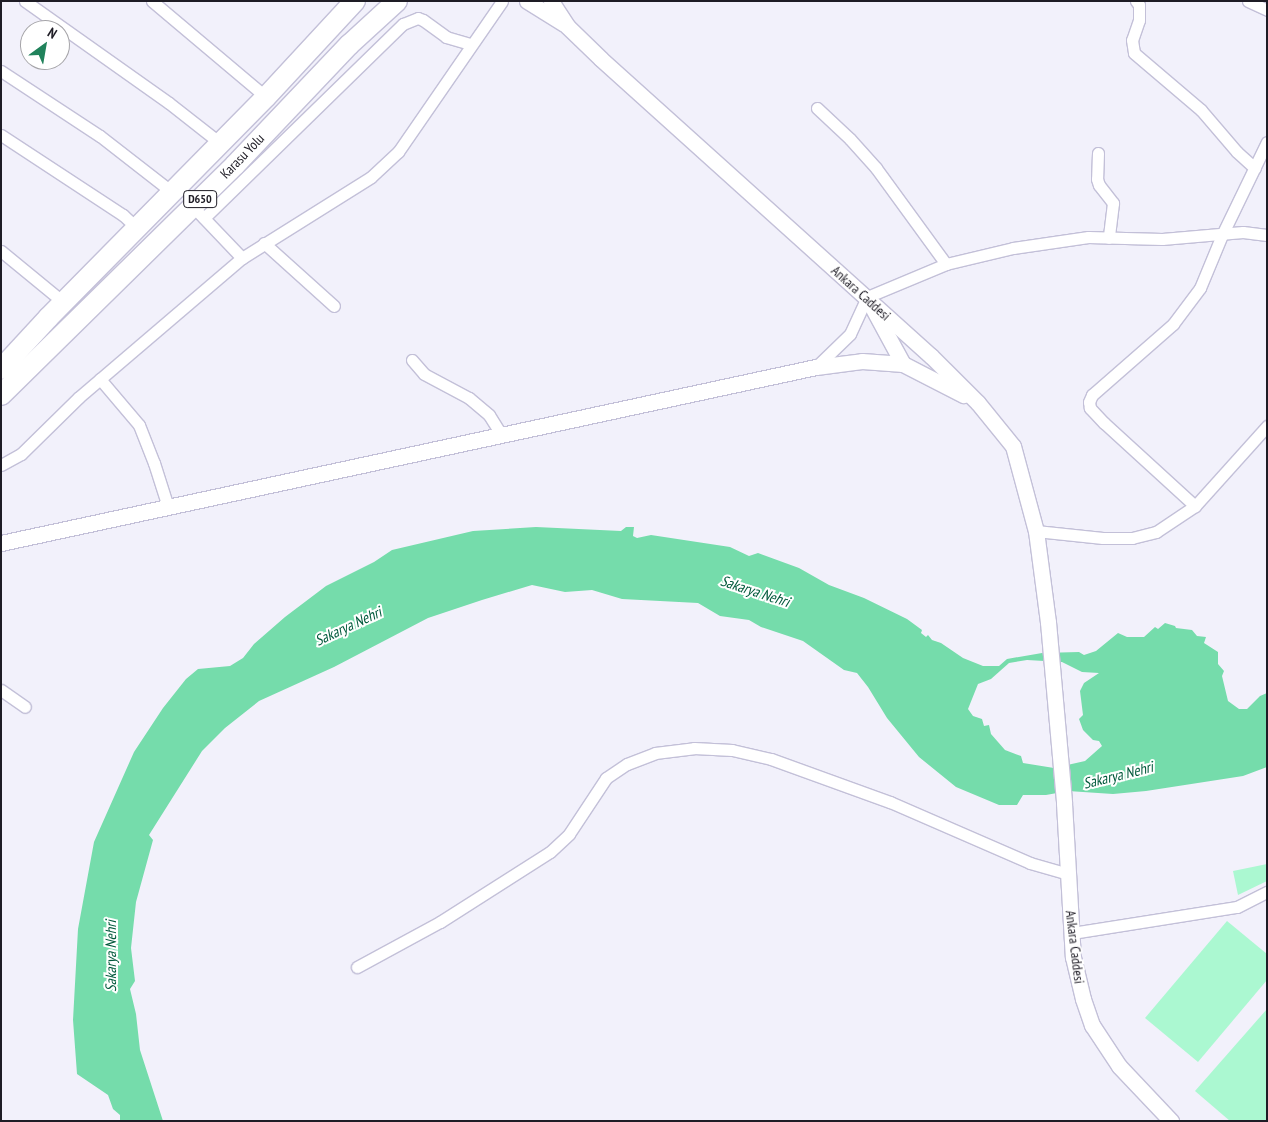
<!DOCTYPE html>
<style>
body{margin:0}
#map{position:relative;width:1268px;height:1122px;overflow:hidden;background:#f2f1fb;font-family:"PT Sans Narrow",sans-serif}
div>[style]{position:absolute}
.green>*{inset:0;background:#abf8d1}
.water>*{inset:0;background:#75dcab}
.roads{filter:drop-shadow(1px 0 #c3c0d8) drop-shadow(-1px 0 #c3c0d8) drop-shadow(0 1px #c3c0d8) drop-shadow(0 -1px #c3c0d8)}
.street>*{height:11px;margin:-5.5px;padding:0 5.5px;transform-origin:5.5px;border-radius:5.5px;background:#fff}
.secondary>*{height:15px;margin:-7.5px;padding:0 7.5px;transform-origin:7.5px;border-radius:7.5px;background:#fff}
.highway>*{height:20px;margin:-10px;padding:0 10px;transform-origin:10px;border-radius:10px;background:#fff}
span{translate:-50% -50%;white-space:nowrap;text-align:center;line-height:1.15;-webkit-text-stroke:4px #fff;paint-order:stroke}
.shield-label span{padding:1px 4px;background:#fff;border:1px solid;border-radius:4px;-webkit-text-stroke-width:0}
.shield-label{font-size:12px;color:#1e1c25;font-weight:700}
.street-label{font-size:14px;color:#1e1c25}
.water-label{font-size:15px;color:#01593b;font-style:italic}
.frame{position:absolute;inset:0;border:2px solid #1e1c25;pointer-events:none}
.north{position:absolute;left:20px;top:20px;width:50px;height:50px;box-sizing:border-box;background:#fff;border:1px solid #a5a4a8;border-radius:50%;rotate:32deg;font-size:14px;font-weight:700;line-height:20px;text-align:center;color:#1e1c25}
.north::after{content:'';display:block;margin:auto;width:18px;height:22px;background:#20825b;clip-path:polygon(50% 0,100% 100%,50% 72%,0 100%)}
</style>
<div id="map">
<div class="green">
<div style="clip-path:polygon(1267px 864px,1267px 881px,1238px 895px,1233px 871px)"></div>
<div style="clip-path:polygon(1227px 921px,1267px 954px,1267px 980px,1198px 1062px,1145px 1018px)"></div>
<div style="clip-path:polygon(1267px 1009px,1267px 1121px,1230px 1121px,1195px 1091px)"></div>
</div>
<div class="water">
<div style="clip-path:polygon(evenodd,536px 527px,621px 531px,626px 527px,634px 527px,633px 536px,637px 538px,651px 535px,730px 547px,749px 556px,758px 553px,799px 568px,829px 585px,864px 598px,907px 619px,922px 630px,921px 633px,926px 637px,928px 635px,932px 640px,941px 643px,963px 658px,983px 666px,999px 666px,1007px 659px,1042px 653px,1079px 652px,1084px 655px,1096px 651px,1118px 633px,1127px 637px,1144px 637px,1155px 627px,1158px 629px,1165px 623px,1175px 626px,1176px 628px,1192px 630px,1197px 636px,1206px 637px,1204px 643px,1218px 652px,1218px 664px,1224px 671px,1222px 676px,1228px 701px,1239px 709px,1247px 709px,1260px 696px,1267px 693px,1267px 767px,1243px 776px,1146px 791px,1113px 794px,1068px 791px,1046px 795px,1023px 795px,1017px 805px,999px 805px,956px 787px,919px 757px,887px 718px,868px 687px,857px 673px,844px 670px,803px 641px,761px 627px,749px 620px,720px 616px,698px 603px,622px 599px,592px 590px,565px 592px,532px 585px,482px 600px,428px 618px,334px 667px,259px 701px,225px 728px,202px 751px,149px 835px,153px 840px,136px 902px,131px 948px,135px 981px,130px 989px,136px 1014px,140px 1050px,163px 1121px,120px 1121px,120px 1115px,113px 1109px,108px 1095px,77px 1074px,73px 1020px,78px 929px,94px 842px,134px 752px,163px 708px,186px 679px,198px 669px,230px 666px,243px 658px,254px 644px,285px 617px,326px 586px,374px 562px,392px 550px,473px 531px,536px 527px,1027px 660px,1062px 662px,1082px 672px,1099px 673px,1084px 683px,1080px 691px,1083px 715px,1079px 719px,1083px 730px,1093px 740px,1099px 741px,1102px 746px,1085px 761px,1054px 768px,1023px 763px,1021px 756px,1005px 750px,991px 734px,989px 725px,984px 726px,982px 719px,973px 716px,968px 709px,978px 684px,991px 679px,1009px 663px,1027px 660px)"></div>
</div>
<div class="roads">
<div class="street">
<div style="left:25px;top:1px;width:176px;rotate:35.3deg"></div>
<div style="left:169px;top:103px;width:65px;rotate:38.1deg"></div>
<div style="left:152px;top:1px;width:149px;rotate:40.1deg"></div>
<div style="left:1136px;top:1px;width:5px;rotate:53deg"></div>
<div style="left:1139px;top:5px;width:15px;rotate:90deg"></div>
<div style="left:1139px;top:20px;width:21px;rotate:109deg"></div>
<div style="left:1132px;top:40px;width:13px;rotate:81deg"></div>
<div style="left:1134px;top:53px;width:88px;rotate:40.4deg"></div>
<div style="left:1201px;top:110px;width:55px;rotate:49.4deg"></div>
<div style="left:1237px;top:152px;width:24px;rotate:42deg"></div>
<div style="left:1248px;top:1px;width:21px;rotate:25deg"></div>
<div style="left:1px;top:71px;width:118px;rotate:33.3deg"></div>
<div style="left:100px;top:136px;width:91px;rotate:37.9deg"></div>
<div style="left:817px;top:108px;width:45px;rotate:43.2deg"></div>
<div style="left:850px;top:139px;width:39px;rotate:48deg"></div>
<div style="left:876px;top:168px;width:119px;rotate:53.9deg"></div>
<div style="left:1px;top:135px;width:146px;rotate:33.3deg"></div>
<div style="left:123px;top:215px;width:19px;rotate:43deg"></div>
<div style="left:1098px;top:153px;width:26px;rotate:92deg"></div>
<div style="left:1097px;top:179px;width:6px;rotate:72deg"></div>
<div style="left:1099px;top:185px;width:23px;rotate:52deg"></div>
<div style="left:1113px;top:203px;width:35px;rotate:97deg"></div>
<div style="left:200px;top:214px;width:61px;rotate:46.3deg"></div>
<div style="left:204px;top:218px;width:278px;rotate:-44.3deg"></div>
<div style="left:403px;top:24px;width:16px;rotate:-22deg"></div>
<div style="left:418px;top:18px;width:5px;rotate:22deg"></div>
<div style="left:423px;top:20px;width:29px;rotate:36deg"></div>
<div style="left:446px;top:37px;width:26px;rotate:16deg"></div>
<div style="left:264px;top:243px;width:94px;rotate:42deg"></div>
<div style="left:1px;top:251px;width:80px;rotate:39.4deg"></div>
<div style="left:412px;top:360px;width:18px;rotate:49deg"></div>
<div style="left:424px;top:374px;width:51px;rotate:28.1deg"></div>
<div style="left:469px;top:398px;width:26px;rotate:40deg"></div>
<div style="left:489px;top:415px;width:25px;rotate:58deg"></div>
<div style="left:816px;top:367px;width:47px;rotate:-44.1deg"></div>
<div style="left:850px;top:334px;width:41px;rotate:-65.3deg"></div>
<div style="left:867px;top:297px;width:86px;rotate:-22.7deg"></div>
<div style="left:946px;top:264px;width:69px;rotate:-13.4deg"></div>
<div style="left:1013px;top:248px;width:76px;rotate:-8.3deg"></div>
<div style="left:1088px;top:237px;width:74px;rotate:1.5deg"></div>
<div style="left:1162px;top:239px;width:81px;rotate:-4.9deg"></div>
<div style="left:1243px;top:232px;width:24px;rotate:7deg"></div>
<div style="left:100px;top:379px;width:60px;rotate:49.7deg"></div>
<div style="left:139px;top:425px;width:41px;rotate:68.5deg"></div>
<div style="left:154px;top:463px;width:46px;rotate:72.3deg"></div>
<div style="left:1px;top:465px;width:23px;rotate:-29deg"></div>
<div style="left:21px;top:454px;width:81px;rotate:-44.5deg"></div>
<div style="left:79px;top:397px;width:214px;rotate:-40.5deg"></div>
<div style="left:242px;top:258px;width:152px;rotate:-32.1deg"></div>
<div style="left:371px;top:177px;width:37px;rotate:-43deg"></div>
<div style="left:398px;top:152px;width:183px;rotate:-55.4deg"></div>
<div style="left:1195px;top:506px;width:123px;rotate:-137.6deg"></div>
<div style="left:1104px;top:423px;width:21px;rotate:-133deg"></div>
<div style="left:1090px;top:408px;width:6px;rotate:-99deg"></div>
<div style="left:1089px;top:402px;width:8px;rotate:-67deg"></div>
<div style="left:1092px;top:395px;width:108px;rotate:-41.2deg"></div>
<div style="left:1173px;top:324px;width:45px;rotate:-53.1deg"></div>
<div style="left:1200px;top:288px;width:57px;rotate:-67.5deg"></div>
<div style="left:1222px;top:235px;width:103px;rotate:-64.2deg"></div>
<div style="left:1036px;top:531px;width:67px;rotate:6deg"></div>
<div style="left:1103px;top:538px;width:29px"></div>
<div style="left:1132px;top:538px;width:25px;rotate:-14deg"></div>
<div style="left:1156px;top:532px;width:47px;rotate:-33.7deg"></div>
<div style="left:1195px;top:506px;width:108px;rotate:-48deg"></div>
<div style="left:1px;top:690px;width:29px;rotate:35deg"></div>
<div style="left:1072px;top:933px;width:167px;rotate:-9deg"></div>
<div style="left:1237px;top:907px;width:34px;rotate:-27deg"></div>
<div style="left:357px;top:967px;width:94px;rotate:-28.5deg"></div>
<div style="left:440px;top:922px;width:130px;rotate:-32.5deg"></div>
<div style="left:550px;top:852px;width:26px;rotate:-43deg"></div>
<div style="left:569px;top:834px;width:67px;rotate:-56.5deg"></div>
<div style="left:606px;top:778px;width:25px;rotate:-34deg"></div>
<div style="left:627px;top:764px;width:30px;rotate:-21deg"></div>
<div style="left:655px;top:753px;width:39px;rotate:-7deg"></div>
<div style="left:694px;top:748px;width:38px;rotate:3deg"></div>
<div style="left:732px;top:750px;width:40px;rotate:13deg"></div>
<div style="left:771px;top:759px;width:127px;rotate:19.9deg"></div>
<div style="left:890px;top:802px;width:153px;rotate:23.5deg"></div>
<div style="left:1030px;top:863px;width:40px;rotate:16deg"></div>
</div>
<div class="secondary">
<div style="left:527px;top:1px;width:44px;rotate:31.9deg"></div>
<div style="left:551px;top:1px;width:30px;rotate:57deg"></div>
<div style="left:567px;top:26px;width:47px;rotate:44.1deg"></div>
<div style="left:601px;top:59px;width:444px;rotate:42deg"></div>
<div style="left:931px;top:356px;width:66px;rotate:45deg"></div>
<div style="left:978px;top:403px;width:55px;rotate:50.9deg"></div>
<div style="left:1013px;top:446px;width:88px;rotate:74.9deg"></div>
<div style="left:1036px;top:531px;width:92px;rotate:82.5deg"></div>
<div style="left:1048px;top:622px;width:182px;rotate:84.9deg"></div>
<div style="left:1064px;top:803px;width:154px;rotate:86.7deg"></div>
<div style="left:1073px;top:957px;width:43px;rotate:76.6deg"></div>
<div style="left:1083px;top:999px;width:28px;rotate:71deg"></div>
<div style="left:1092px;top:1025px;width:49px;rotate:56.6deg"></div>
<div style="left:1119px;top:1066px;width:76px;rotate:46.6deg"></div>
<div style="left:872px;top:307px;width:65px;rotate:61.5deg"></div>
<div style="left:1px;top:543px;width:834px;rotate:-12.19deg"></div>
<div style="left:816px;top:367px;width:46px;rotate:-7.4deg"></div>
<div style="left:862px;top:361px;width:41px;rotate:4.2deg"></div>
<div style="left:903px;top:364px;width:68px;rotate:27.3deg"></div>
</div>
<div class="highway">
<div style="left:1px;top:369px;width:69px;rotate:-47.3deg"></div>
<div style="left:48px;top:318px;width:310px;rotate:-45.4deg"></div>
<div style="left:266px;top:97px;width:131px;rotate:-47.2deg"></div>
<div style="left:1px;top:395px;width:328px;rotate:-44.5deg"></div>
<div style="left:235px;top:165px;width:166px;rotate:-46.5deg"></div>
<div style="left:349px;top:45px;width:65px;rotate:-42.5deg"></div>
</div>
</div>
<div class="shield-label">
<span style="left:200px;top:199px">D650</span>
</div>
<div class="street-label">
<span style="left:242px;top:156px;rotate:-46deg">Karasu Yolu</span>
<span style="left:861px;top:293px;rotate:42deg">Ankara Caddesi</span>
<span style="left:1075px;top:947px;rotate:83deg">Ankara Caddesi</span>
</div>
<div class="water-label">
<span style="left:755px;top:591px;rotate:18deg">Sakarya Nehri</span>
<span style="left:348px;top:626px;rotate:-25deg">Sakarya Nehri</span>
<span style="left:1118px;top:775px;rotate:-14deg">Sakarya Nehri</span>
<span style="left:111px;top:956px;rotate:-90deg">Sakarya Nehri</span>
</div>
<div class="frame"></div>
<div class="north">N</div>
</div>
